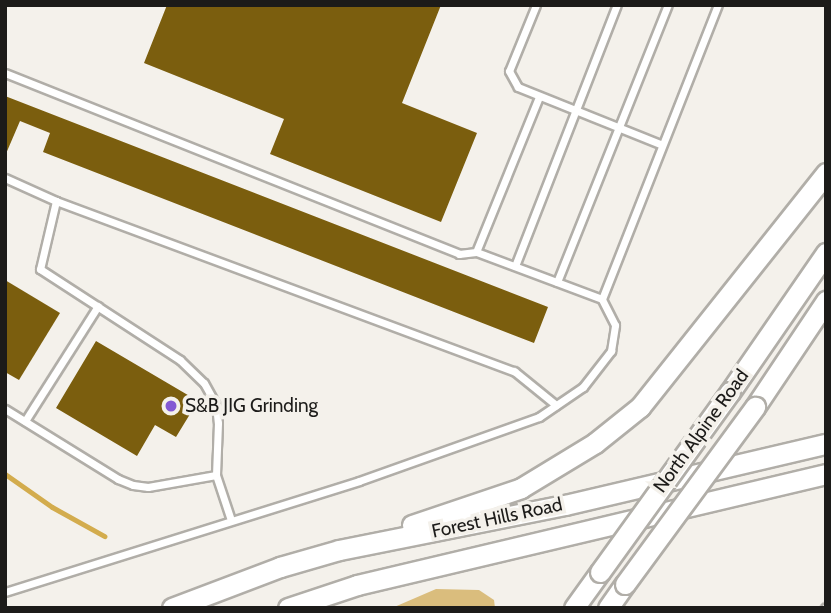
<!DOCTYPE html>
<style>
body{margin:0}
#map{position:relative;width:831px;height:613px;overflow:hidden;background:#f4f1eb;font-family:Cabin,sans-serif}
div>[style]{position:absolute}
.green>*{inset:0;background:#dabd7d}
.stream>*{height:5px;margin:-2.5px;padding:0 2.5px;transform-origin:2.5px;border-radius:2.5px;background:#d3ac4d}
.building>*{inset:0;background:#7b5e0e}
.roads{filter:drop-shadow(2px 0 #b1aea8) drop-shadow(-2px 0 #b1aea8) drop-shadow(0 2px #b1aea8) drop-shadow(0 -2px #b1aea8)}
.lane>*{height:7px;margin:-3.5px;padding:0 3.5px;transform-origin:3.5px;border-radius:3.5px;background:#fff}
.secondary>*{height:19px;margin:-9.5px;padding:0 9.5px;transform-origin:9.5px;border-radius:9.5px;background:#fff}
.bridges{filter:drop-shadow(2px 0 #b1aea8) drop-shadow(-2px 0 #b1aea8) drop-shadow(0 2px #b1aea8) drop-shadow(0 -2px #b1aea8)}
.secondary-bridge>*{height:19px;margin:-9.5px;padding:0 9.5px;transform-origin:9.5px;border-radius:9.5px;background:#fff}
.dots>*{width:19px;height:19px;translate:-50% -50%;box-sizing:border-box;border:4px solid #f4f1eb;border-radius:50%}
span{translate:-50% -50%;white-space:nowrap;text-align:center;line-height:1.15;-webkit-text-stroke:7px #f4f1eb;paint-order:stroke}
.poi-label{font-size:19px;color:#1c1b19}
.left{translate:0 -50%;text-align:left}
.street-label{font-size:19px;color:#1c1b19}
.frame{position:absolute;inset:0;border:7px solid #1c1b19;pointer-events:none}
</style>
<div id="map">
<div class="green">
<div style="clip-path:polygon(436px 589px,479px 590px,494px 600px,495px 608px,392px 608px)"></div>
</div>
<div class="stream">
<div style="left:5px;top:474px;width:57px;rotate:35.1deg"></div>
<div style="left:52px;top:507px;width:60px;rotate:29.1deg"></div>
</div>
<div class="building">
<div style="clip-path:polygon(167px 5px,441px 5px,402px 103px,477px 133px,441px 222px,270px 154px,284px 119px,144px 63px)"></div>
<div style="clip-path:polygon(5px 96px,548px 307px,534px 343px,43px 152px,50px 133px,20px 121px,5px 156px)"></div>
<div style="clip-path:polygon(5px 280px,60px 313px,19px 380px,5px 372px)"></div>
<div style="clip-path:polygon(96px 341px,198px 401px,176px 437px,155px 425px,137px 456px,56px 408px)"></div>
</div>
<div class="roads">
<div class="lane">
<div style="left:536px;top:5px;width:71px;rotate:112.2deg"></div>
<div style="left:509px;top:71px;width:18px;rotate:61deg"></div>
<div style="left:518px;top:87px;width:155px;rotate:21.9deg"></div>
<div style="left:5px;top:73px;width:489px;rotate:21.7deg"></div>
<div style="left:459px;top:254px;width:17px;rotate:-7deg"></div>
<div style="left:476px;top:252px;width:167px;rotate:-67.9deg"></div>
<div style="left:5px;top:178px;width:56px;rotate:24.3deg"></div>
<div style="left:56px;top:201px;width:70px;rotate:103.2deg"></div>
<div style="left:40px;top:269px;width:167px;rotate:33deg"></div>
<div style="left:180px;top:360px;width:33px;rotate:44deg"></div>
<div style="left:204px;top:383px;width:25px;rotate:61deg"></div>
<div style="left:216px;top:405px;width:18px;rotate:84deg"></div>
<div style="left:218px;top:423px;width:52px;rotate:92.2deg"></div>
<div style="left:56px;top:201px;width:489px;rotate:20.4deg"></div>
<div style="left:514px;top:371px;width:54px;rotate:39deg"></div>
<div style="left:515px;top:266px;width:280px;rotate:-68.7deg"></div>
<div style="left:557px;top:282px;width:298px;rotate:-68.2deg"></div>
<div style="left:602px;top:299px;width:316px;rotate:-68.5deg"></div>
<div style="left:5px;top:409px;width:133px;rotate:31.8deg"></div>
<div style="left:118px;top:479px;width:16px;rotate:22deg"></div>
<div style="left:133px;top:485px;width:15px;rotate:8deg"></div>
<div style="left:148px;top:487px;width:69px;rotate:-10deg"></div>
<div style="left:216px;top:475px;width:47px;rotate:71.6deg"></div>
<div style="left:25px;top:421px;width:136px;rotate:-57.6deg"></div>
<div style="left:5px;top:592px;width:371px;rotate:-17.4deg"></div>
<div style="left:359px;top:481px;width:191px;rotate:-19.6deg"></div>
<div style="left:539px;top:417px;width:53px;rotate:-34.3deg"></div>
<div style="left:583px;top:387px;width:46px;rotate:-52.1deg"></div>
<div style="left:611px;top:351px;width:26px;rotate:-81deg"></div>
<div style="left:615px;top:325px;width:29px;rotate:-117deg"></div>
<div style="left:602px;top:299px;width:134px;rotate:-159.5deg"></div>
<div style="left:825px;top:608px;width:1px;rotate:-45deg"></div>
</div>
<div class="secondary">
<div style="left:730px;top:392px;width:169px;rotate:-55.4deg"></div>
<div style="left:755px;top:407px;width:128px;rotate:-56.2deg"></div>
<div style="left:412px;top:525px;width:115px;rotate:-18.7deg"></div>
<div style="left:521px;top:488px;width:87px;rotate:-31.3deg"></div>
<div style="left:595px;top:443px;width:58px;rotate:-38.7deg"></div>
<div style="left:640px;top:407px;width:299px;rotate:-51.5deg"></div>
<div style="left:172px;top:608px;width:116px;rotate:-20.8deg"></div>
<div style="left:280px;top:567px;width:61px;rotate:-16.1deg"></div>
<div style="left:339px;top:550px;width:230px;rotate:-11.3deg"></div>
<div style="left:565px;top:505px;width:268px;rotate:-13.2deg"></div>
<div style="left:288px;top:608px;width:73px;rotate:-18.4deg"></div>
<div style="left:357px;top:585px;width:482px;rotate:-13.3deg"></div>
<div style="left:574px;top:608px;width:44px;rotate:-54.2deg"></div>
<div style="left:608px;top:608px;width:29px;rotate:-55deg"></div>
</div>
</div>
<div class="bridges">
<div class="secondary-bridge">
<div style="left:600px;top:572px;width:222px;rotate:-54.2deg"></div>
<div style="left:625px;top:584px;width:220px;rotate:-53.7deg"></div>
</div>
</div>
<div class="dots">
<div style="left:171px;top:406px;background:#8359d3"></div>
</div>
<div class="poi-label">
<span class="left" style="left:185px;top:406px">S&amp;B JIG Grinding</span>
</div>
<div class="street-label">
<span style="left:701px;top:431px;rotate:-54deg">North Alpine Road</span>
<span style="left:497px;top:518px;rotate:-12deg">Forest Hills Road</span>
</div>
<div class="frame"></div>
</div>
